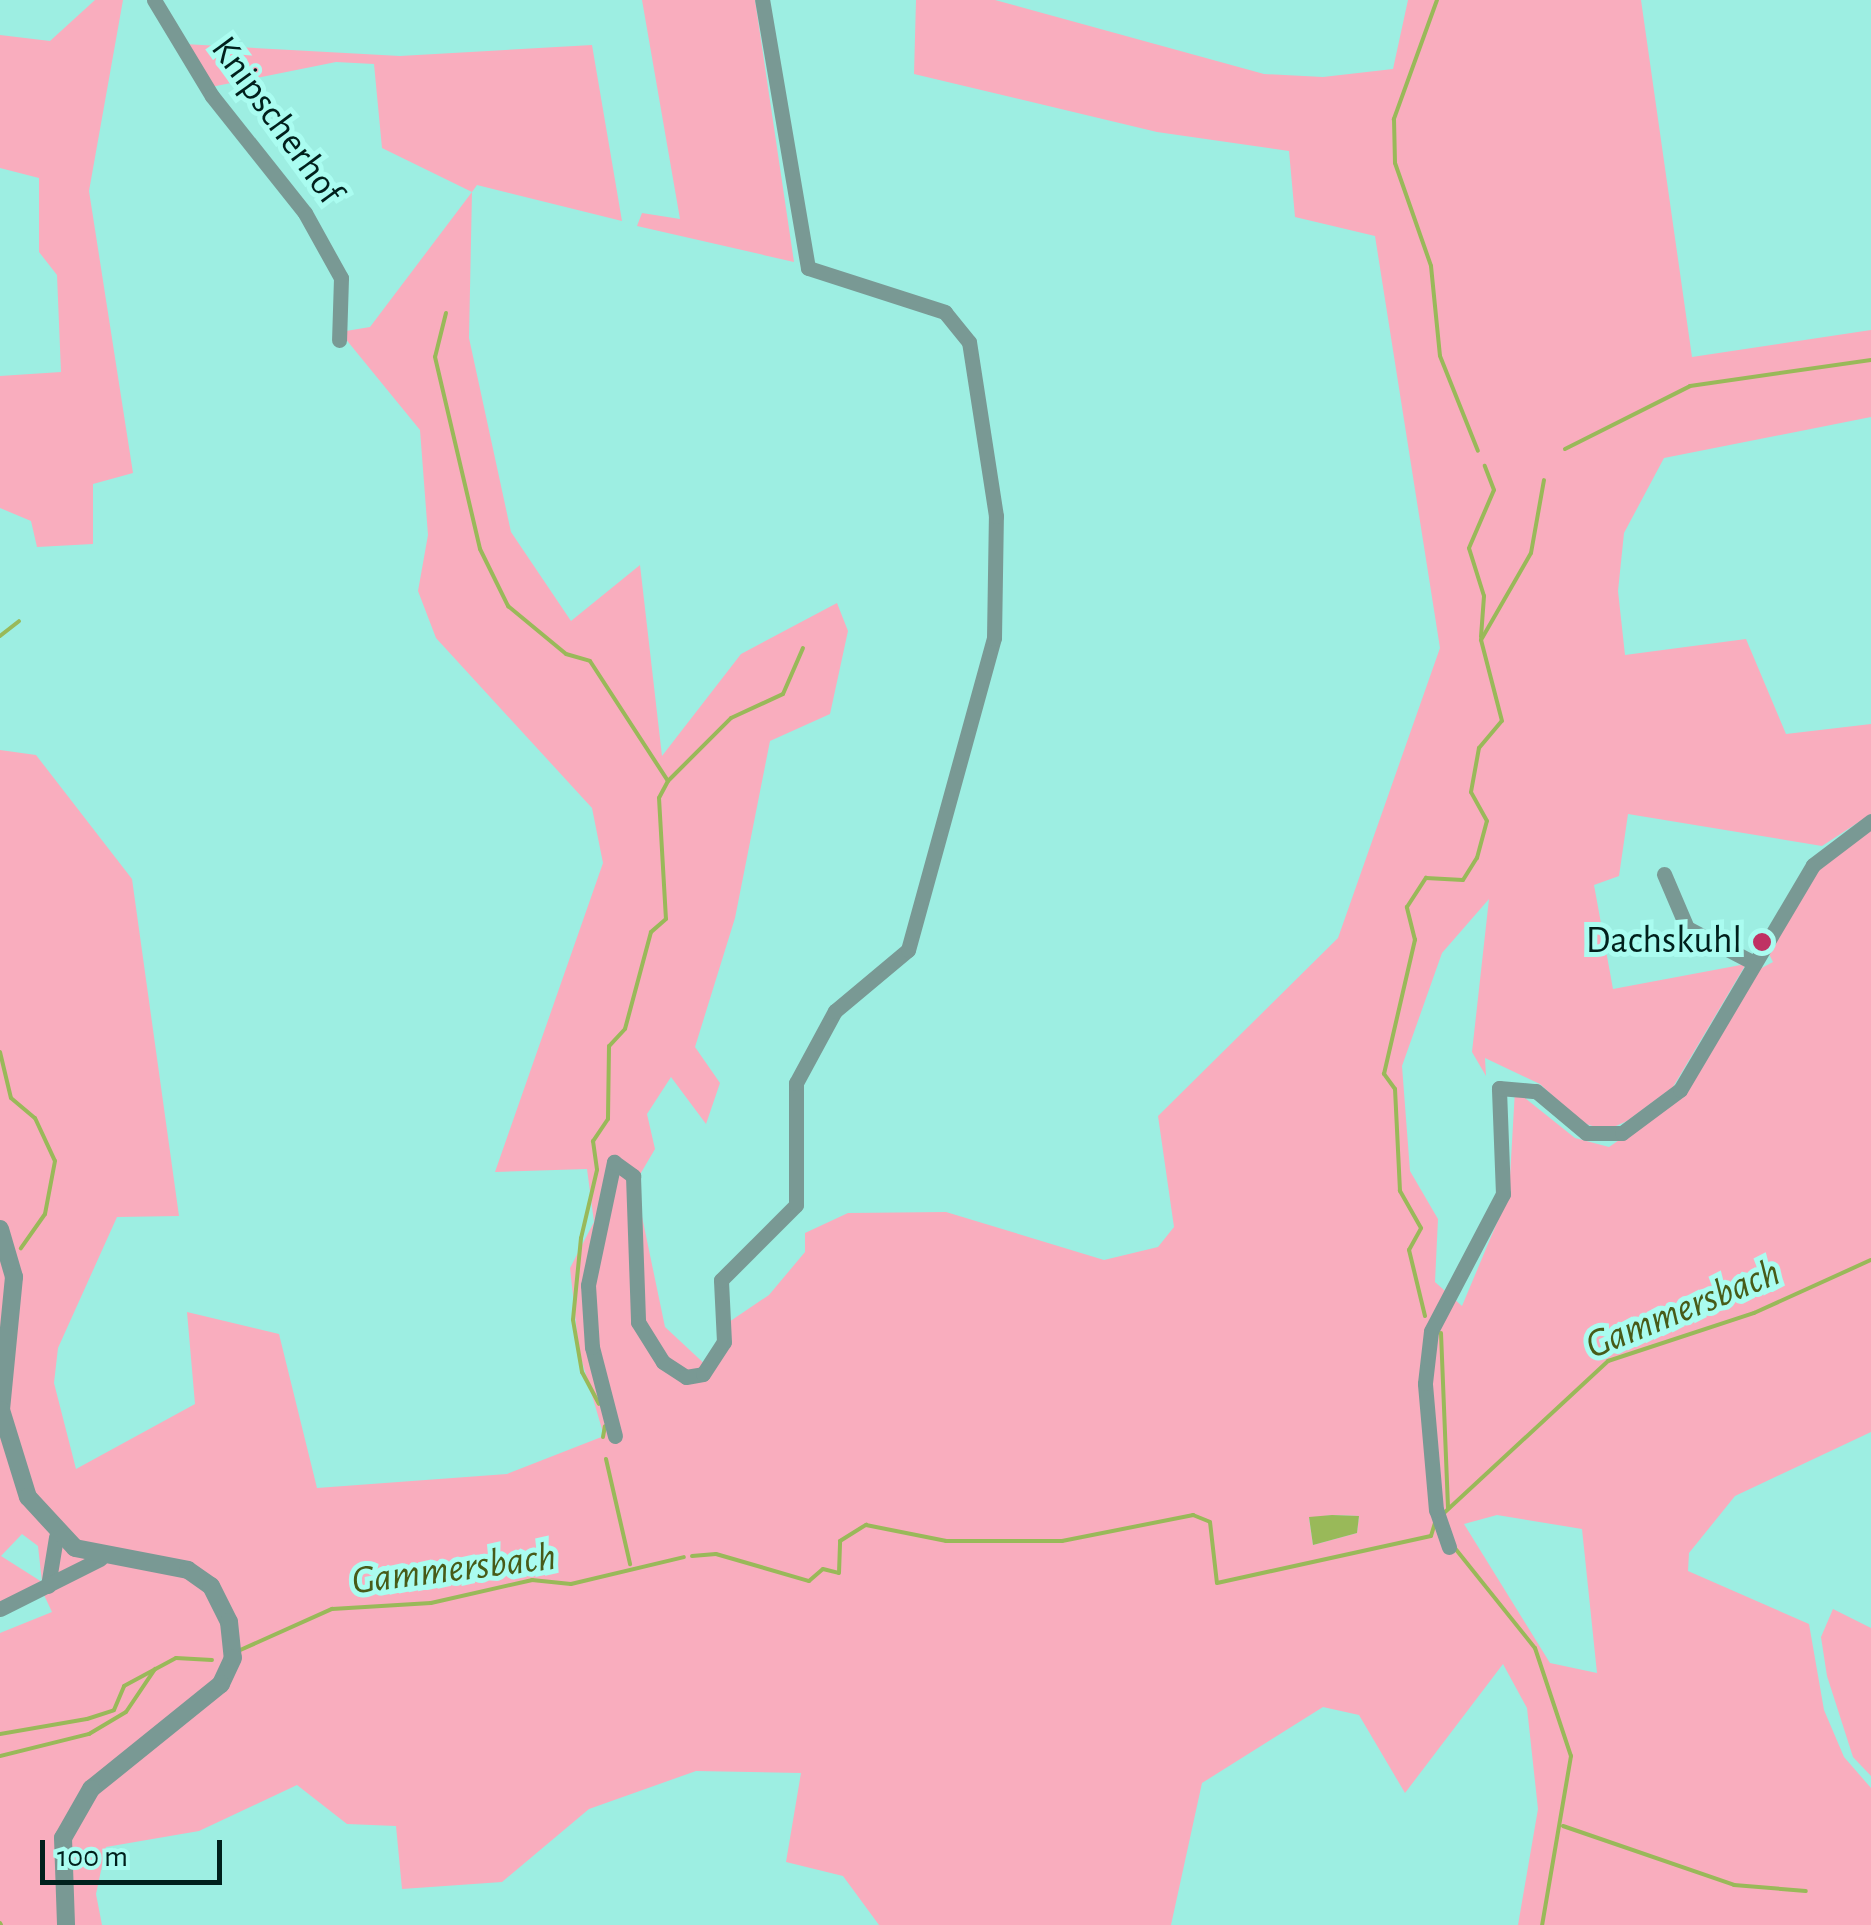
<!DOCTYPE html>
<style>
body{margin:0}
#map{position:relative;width:1871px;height:1925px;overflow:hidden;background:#9deee2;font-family:"Alegreya Sans",sans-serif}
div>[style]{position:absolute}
.green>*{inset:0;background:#f9adbe}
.water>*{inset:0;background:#99b959}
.stream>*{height:4px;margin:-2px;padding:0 2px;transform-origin:2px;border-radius:2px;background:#99b959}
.minor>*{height:15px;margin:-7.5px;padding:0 7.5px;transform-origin:7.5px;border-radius:7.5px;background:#799994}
.tertiary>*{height:18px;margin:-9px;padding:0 9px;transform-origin:9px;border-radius:9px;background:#799994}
.dots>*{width:28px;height:28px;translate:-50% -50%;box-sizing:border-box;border:5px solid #aafcf0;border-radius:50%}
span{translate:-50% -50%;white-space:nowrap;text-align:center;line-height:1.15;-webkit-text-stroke:10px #aafcf0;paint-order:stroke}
.street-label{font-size:38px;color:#00201c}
.poi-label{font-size:38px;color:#00201c}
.right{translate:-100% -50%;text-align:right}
.water-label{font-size:40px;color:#475b18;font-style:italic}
.scale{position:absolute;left:40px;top:1840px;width:182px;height:45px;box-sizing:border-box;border:5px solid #00201c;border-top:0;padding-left:12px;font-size:30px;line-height:35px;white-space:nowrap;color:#00201c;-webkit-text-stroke:8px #aafcf0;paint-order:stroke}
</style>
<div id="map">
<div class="green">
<div style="clip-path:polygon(95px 0,123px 0,89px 191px,133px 473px,93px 484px,93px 544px,37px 547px,31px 521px,0 508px,0 376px,61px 372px,57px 275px,39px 252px,39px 178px,0 168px,0 35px,50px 41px)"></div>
<div style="clip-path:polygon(642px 0,755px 0,794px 262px,637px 226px,642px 213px,680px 219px)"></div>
<div style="clip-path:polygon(evenodd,916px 0,995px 0,1264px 74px,1323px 77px,1393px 69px,1408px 0,1641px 0,1692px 357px,1871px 330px,1871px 417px,1664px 458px,1624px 533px,1618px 591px,1625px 655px,1746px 639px,1786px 734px,1871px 724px,1871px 814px,1822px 846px,1628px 814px,1619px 876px,1594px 885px,1613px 989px,1746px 964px,1673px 1087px,1627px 1121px,1607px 1130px,1582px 1123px,1540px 1084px,1485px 1058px,1486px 1076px,1472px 1052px,1489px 899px,1442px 953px,1402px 1066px,1410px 1171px,1438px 1219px,1435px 1282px,1462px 1306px,1509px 1194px,1515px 1090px,1575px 1138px,1609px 1147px,1683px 1096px,1758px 970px,1773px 962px,1768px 952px,1818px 868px,1871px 828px,1871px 1432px,1735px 1496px,1689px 1553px,1688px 1571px,1809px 1624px,1824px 1710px,1844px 1757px,1871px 1788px,1871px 1925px,1518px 1925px,1538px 1809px,1527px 1708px,1503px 1664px,1405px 1793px,1359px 1715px,1323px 1707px,1202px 1783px,1171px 1925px,879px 1925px,843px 1876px,786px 1862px,801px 1773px,696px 1771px,589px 1809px,502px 1882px,402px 1889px,396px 1826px,347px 1824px,297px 1785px,199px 1831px,106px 1847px,96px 1894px,102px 1925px,0 1925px,0 1633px,52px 1612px,44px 1595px,0 1612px,0 750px,36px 755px,132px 879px,179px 1216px,117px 1217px,58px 1348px,54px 1383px,76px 1469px,195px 1404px,187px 1312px,279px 1334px,317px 1488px,507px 1474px,604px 1436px,579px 1351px,570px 1268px,594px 1222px,587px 1169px,495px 1172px,603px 863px,592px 808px,436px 638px,418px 591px,428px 535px,420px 430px,340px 332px,370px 327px,472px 192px,382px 148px,374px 64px,336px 62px,211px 87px,184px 44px,400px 56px,592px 45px,622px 221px,477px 185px,472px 192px,469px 338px,511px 532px,571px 621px,640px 565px,662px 756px,741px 654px,837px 603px,848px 631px,830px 714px,770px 741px,735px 918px,695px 1047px,720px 1083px,706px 1124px,671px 1077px,647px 1114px,655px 1149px,635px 1183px,665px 1327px,709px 1368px,726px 1324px,769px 1295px,805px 1252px,805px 1233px,848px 1213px,946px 1212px,1104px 1260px,1158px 1247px,1174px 1227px,1158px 1116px,1338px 938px,1440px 648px,1375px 236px,1295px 217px,1289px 151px,1157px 132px,914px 74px,916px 0,1332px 1515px,1359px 1516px,1357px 1533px,1313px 1545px,1309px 1518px,1332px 1515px,916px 0,1497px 1515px,1582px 1529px,1597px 1673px,1550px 1663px,1464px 1524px,1497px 1515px,916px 0,22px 1534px,38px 1546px,42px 1582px,1px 1556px,22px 1534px)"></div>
<div style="clip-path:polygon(1833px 1609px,1871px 1628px,1871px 1776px,1853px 1757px,1827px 1676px,1821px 1637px)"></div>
</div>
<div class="water">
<div style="clip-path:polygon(1332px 1515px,1359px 1516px,1357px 1533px,1313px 1545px,1309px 1517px)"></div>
</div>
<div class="stream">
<div style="left:1437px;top:0;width:127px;rotate:109.9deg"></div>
<div style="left:1394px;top:119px;width:44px;rotate:88.7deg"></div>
<div style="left:1395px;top:163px;width:109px;rotate:70.7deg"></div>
<div style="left:1431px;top:266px;width:90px;rotate:84.3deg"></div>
<div style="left:1440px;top:356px;width:102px;rotate:68.2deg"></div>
<div style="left:446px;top:313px;width:45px;rotate:104deg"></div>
<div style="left:435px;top:357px;width:197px;rotate:76.8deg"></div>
<div style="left:480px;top:549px;width:64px;rotate:63.8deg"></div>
<div style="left:508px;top:606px;width:75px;rotate:39.6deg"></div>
<div style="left:566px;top:654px;width:25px;rotate:16deg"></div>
<div style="left:590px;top:661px;width:143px;rotate:57deg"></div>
<div style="left:668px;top:781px;width:19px;rotate:118deg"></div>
<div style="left:659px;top:798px;width:121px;rotate:86.7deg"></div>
<div style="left:666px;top:919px;width:20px;rotate:139deg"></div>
<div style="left:651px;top:932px;width:100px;rotate:105deg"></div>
<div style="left:625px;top:1029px;width:23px;rotate:133deg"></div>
<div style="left:609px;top:1046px;width:73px;rotate:90.8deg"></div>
<div style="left:608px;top:1119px;width:27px;rotate:124deg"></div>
<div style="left:593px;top:1141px;width:29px;rotate:82deg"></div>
<div style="left:597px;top:1170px;width:70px;rotate:103.2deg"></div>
<div style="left:581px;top:1238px;width:82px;rotate:95.6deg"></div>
<div style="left:573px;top:1320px;width:53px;rotate:80.2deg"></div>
<div style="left:582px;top:1372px;width:36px;rotate:62deg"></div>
<div style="left:1565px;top:449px;width:140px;rotate:-26.7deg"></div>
<div style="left:1690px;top:386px;width:183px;rotate:-8.2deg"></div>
<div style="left:0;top:636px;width:24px;rotate:-38deg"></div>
<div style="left:1481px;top:637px;width:41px;rotate:-85.8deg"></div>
<div style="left:1484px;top:596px;width:50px;rotate:-107.4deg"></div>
<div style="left:1469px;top:548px;width:63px;rotate:-66.7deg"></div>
<div style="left:1494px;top:490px;width:26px;rotate:-111deg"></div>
<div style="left:668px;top:781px;width:89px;rotate:-45deg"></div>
<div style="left:731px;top:718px;width:57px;rotate:-24.8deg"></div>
<div style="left:783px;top:694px;width:50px;rotate:-66.5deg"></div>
<div style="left:0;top:1052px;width:47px;rotate:76.6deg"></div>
<div style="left:11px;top:1098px;width:31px;rotate:40deg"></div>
<div style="left:35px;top:1118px;width:47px;rotate:65.1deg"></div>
<div style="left:55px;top:1161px;width:54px;rotate:100.7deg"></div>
<div style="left:45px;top:1214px;width:42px;rotate:125.2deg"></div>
<div style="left:1425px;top:1316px;width:68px;rotate:-103.6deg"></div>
<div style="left:1409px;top:1250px;width:25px;rotate:-61deg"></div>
<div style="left:1421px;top:1228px;width:43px;rotate:-119.6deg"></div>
<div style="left:1400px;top:1191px;width:102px;rotate:-92.8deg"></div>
<div style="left:1395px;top:1089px;width:19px;rotate:-126deg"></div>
<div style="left:1384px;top:1074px;width:138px;rotate:-77deg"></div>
<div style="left:1415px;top:940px;width:34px;rotate:-104deg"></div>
<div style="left:1407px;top:907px;width:35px;rotate:-57deg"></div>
<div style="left:1426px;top:878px;width:37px;rotate:3deg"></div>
<div style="left:1463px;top:880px;width:26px;rotate:-58deg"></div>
<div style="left:1477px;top:858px;width:38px;rotate:-75deg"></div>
<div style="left:1487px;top:821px;width:33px;rotate:-119deg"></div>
<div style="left:1471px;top:792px;width:45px;rotate:-79.7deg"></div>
<div style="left:1479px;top:748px;width:35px;rotate:-50deg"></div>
<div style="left:1502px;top:721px;width:84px;rotate:-104.5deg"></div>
<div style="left:1481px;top:640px;width:100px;rotate:-60.1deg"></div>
<div style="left:1531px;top:553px;width:74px;rotate:-79.9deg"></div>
<div style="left:1441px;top:1333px;width:175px;rotate:87.7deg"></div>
<div style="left:603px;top:1437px;width:11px;rotate:-80deg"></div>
<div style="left:606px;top:1459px;width:108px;rotate:77.1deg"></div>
<div style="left:1444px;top:1513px;width:224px;rotate:-42.8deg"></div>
<div style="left:1608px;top:1361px;width:154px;rotate:-18.2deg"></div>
<div style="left:1754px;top:1313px;width:128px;rotate:-24.4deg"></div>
<div style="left:1454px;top:1547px;width:129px;rotate:51.3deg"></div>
<div style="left:1535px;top:1648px;width:114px;rotate:71.6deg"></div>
<div style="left:1571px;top:1756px;width:171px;rotate:99.7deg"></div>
<div style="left:692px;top:1556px;width:24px;rotate:-5deg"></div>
<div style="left:716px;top:1554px;width:97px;rotate:16.2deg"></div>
<div style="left:809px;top:1581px;width:18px;rotate:-41deg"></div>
<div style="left:823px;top:1569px;width:16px;rotate:14deg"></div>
<div style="left:839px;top:1573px;width:32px;rotate:-88deg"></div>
<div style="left:840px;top:1541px;width:31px;rotate:-32deg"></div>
<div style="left:866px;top:1525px;width:82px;rotate:11.3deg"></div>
<div style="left:946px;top:1541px;width:116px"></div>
<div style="left:1062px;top:1541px;width:134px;rotate:-11.2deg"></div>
<div style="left:1193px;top:1515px;width:18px;rotate:22deg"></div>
<div style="left:1210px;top:1522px;width:61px;rotate:83.5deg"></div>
<div style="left:1217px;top:1583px;width:219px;rotate:-12.4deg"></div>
<div style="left:1431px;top:1536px;width:14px;rotate:-73deg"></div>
<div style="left:238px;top:1651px;width:103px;rotate:-24.1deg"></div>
<div style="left:332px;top:1609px;width:99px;rotate:-3.5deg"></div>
<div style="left:431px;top:1603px;width:104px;rotate:-12.8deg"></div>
<div style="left:532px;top:1580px;width:39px;rotate:6deg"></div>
<div style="left:571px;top:1584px;width:116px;rotate:-13.4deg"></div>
<div style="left:0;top:1734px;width:88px;rotate:-9.8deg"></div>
<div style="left:87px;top:1719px;width:28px;rotate:-18deg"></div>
<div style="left:114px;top:1710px;width:26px;rotate:-67deg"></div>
<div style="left:124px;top:1686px;width:59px;rotate:-28.3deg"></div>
<div style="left:176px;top:1658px;width:36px;rotate:3deg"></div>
<div style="left:0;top:1756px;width:92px;rotate:-13.9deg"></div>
<div style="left:89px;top:1734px;width:43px;rotate:-30.7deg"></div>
<div style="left:126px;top:1712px;width:52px;rotate:-56deg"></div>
<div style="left:1563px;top:1826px;width:181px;rotate:19deg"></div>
<div style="left:1734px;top:1885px;width:72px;rotate:4.8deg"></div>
<div style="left:0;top:1923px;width:2px;rotate:63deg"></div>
</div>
<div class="minor">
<div style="left:154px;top:0;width:112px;rotate:58.9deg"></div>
<div style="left:212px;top:96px;width:149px;rotate:51.5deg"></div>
<div style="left:305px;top:213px;width:74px;rotate:61deg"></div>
<div style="left:341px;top:278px;width:62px;rotate:91.8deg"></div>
<div style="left:1664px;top:874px;width:59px;rotate:66.9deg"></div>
<div style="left:1687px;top:928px;width:76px;rotate:27.6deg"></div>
<div style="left:615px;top:1436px;width:92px;rotate:-104.5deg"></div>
<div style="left:592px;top:1347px;width:62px;rotate:-93.7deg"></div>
<div style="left:588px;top:1285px;width:126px;rotate:-78.1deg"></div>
<div style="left:614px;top:1162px;width:24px;rotate:36deg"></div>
<div style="left:633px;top:1176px;width:146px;rotate:88deg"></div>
<div style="left:638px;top:1322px;width:47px;rotate:58deg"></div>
<div style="left:663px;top:1362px;width:27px;rotate:33deg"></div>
<div style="left:686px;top:1377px;width:17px;rotate:-10deg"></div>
<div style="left:703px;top:1374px;width:38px;rotate:-57deg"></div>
<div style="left:724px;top:1342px;width:62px;rotate:-92.8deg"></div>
<div style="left:721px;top:1280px;width:106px;rotate:-45deg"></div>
<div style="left:796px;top:1205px;width:122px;rotate:-90deg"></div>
<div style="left:796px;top:1083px;width:82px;rotate:-61.6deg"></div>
<div style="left:835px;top:1011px;width:95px;rotate:-39.9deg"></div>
<div style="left:908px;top:950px;width:324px;rotate:-74.6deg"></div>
<div style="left:994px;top:638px;width:122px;rotate:-89.1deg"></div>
<div style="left:996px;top:516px;width:176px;rotate:-98.8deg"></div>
<div style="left:969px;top:342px;width:38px;rotate:-129deg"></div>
<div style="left:945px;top:312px;width:144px;rotate:-162.2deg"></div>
<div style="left:808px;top:268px;width:272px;rotate:-99.7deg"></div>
<div style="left:1449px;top:1547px;width:39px;rotate:-109deg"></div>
<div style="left:1436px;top:1510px;width:127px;rotate:-95deg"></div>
<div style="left:1425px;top:1383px;width:52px;rotate:-83.4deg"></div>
<div style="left:1431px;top:1331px;width:155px;rotate:-62.3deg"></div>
<div style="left:1503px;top:1194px;width:106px;rotate:-92.2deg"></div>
<div style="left:1499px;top:1088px;width:37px;rotate:5deg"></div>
<div style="left:1536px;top:1091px;width:65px;rotate:40deg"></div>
<div style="left:1586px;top:1133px;width:36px"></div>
<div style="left:1622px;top:1133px;width:72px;rotate:-36.6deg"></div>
<div style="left:1680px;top:1090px;width:261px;rotate:-59.4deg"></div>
<div style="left:1813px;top:865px;width:73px;rotate:-37.2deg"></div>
<div style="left:48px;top:1586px;width:50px;rotate:-80.7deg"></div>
<div style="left:0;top:1609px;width:112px;rotate:-26.6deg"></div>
</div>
<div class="tertiary">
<div style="left:0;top:1229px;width:50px;rotate:73.7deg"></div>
<div style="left:14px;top:1277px;width:134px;rotate:95.6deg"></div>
<div style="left:1px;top:1410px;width:91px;rotate:72.8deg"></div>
<div style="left:28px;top:1497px;width:69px;rotate:47.3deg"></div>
<div style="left:75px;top:1548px;width:115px;rotate:11deg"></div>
<div style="left:188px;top:1570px;width:28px;rotate:35deg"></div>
<div style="left:211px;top:1586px;width:40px;rotate:63.4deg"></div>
<div style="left:229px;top:1622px;width:36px;rotate:84deg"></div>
<div style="left:233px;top:1658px;width:29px;rotate:115deg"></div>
<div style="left:221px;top:1684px;width:167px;rotate:141.1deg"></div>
<div style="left:91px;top:1789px;width:56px;rotate:119.7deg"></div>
<div style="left:63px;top:1838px;width:87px;rotate:88deg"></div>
</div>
<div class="dots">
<div style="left:1762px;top:942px;background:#bf3263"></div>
</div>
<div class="street-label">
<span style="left:276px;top:121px;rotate:54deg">Knipscherhof</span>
</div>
<div class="poi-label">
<span class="right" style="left:1742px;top:942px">Dachskuhl</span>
</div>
<div class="water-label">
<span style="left:1683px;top:1309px;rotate:-22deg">Gammersbach</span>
<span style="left:454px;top:1569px;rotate:-7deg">Gammersbach</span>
</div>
<div class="scale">100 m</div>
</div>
